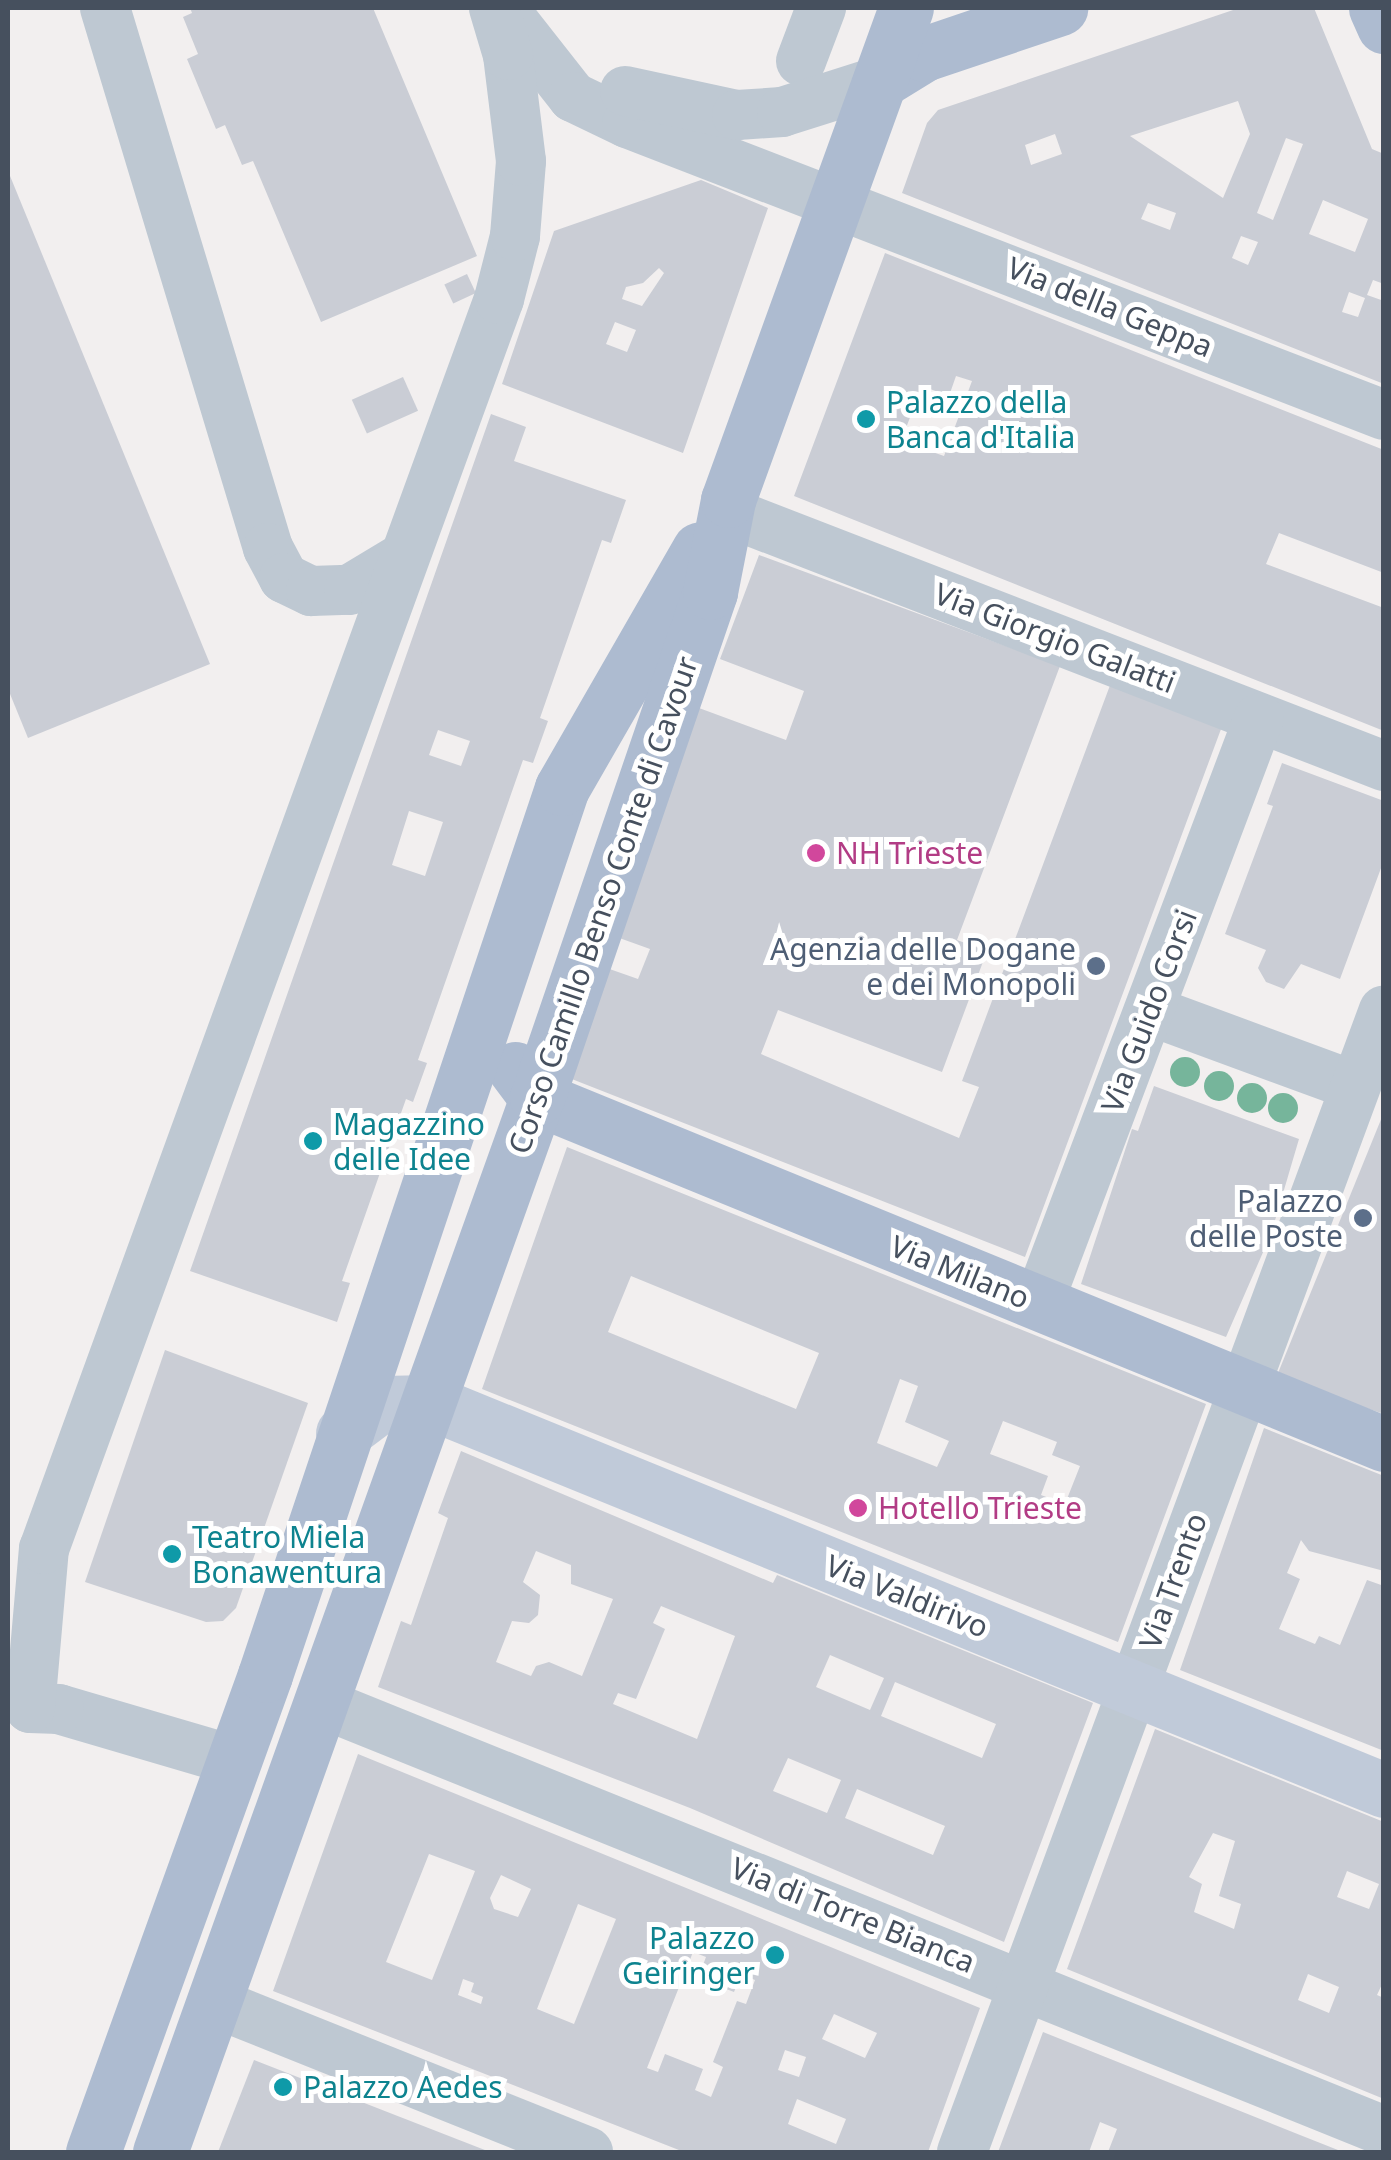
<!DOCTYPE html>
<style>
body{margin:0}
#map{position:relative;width:1391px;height:2160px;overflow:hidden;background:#f2efef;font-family:"Noto Sans",sans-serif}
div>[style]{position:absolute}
.building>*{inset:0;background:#cacdd5;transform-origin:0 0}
.street>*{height:50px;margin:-25px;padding:0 25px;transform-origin:25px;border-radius:25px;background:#bec8d2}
.secondary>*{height:55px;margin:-27.5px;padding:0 27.5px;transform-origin:27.5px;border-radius:27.5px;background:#c0cad9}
.primary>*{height:55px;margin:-27.5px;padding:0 27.5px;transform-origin:27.5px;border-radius:27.5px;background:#adbbd0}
.trees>*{width:30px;height:30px;margin:-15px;border-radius:50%;background:#76b59b}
.dots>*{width:28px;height:28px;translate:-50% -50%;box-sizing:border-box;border:5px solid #fff;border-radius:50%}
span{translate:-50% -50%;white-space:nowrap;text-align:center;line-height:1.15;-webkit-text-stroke:10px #fff;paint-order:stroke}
.street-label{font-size:30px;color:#46505e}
.culture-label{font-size:30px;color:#0d838f}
.left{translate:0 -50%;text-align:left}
.right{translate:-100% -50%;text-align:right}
.hotel-label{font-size:30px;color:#b23c85}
.service-label{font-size:30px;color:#4e5e75}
.frame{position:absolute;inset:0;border:10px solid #46505e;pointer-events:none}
</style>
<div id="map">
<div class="building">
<div style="clip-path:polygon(190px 8px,373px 8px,477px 256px,321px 322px,253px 161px,242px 165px,225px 125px,216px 129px,187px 59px,198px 54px,183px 17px,192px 13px)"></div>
<div style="clip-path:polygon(evenodd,1239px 8px,1314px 8px,1372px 149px,1384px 154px,1384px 284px,1373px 280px,1367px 295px,1384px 301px,1384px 384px,902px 193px,927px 123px,938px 110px,1239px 8px,1238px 101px,1250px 134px,1223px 198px,1130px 136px,1238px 101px,1239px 8px,1055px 134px,1062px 154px,1031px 165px,1025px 145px,1055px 134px,1239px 8px,1286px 138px,1303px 144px,1273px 220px,1257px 213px,1286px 138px,1239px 8px,1323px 200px,1368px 219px,1355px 252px,1309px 234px,1323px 200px,1239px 8px,1148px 203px,1176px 213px,1170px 230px,1141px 219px,1148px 203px,1239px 8px,1241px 236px,1258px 242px,1248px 265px,1232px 258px,1241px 236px,1239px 8px,1349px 292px,1365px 298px,1358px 317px,1342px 312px,1349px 292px)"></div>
<div style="clip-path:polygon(8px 171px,210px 664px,28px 738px,8px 689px)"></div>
<div style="clip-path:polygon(evenodd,701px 180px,768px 208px,683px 453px,502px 384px,554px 231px,701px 180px,659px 268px,664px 273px,642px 306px,622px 299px,626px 287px,643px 283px,659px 268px,701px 180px,615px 322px,636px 330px,627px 352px,606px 344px,615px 322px)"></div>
<div style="clip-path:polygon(evenodd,885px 253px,1384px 450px,1384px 573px,1279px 533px,1266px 564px,1384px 608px,1384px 731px,794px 496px,885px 253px,956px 376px,972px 381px,944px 456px,901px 441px,922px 386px,949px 396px,956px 376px)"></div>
<div style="left:467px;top:274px;width:21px;height:25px;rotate:65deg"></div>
<div style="left:403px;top:377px;width:37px;height:56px;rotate:66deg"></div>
<div style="clip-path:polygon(evenodd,491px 414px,526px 427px,514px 461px,626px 500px,611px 543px,602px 540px,540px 718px,548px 721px,533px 763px,523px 760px,418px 1060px,427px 1063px,413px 1102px,406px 1099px,342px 1281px,350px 1283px,337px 1322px,190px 1271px,491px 414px,438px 730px,470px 741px,461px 766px,429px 755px,438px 730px,491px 414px,409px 811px,443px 822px,425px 876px,392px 865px,409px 811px)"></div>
<div style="clip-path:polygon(759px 555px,1060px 666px,957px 940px,987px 951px,942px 1072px,778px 1010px,761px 1054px,959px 1138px,979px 1087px,962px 1081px,1112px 680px,1224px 721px,1025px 1257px,559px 1074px,601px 966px,638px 979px,650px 949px,611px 935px,699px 708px,786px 740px,804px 691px,720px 659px)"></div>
<div style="clip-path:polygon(1282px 763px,1384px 801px,1384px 860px,1340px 979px,1301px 964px,1284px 989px,1266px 982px,1258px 968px,1266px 950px,1225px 934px,1273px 806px,1267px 804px)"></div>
<div style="clip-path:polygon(1154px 1086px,1299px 1139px,1271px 1234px,1226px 1337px,1081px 1284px,1132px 1129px,1138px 1131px)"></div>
<div style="clip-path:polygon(1384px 1112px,1384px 1414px,1276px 1378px)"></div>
<div style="clip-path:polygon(evenodd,567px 1147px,1206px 1404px,1118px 1642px,482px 1389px,567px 1147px,631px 1276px,819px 1353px,796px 1409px,608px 1332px,631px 1276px,567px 1147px,900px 1379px,918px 1386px,905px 1422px,949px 1441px,937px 1467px,877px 1443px,900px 1379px,567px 1147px,1003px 1421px,1057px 1442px,1052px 1455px,1080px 1466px,1065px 1504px,1041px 1495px,1048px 1476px,990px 1454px,1003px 1421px)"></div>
<div style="clip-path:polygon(165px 1350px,308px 1403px,236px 1608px,223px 1621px,206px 1622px,85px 1582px)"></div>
<div style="clip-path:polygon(1264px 1428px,1384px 1476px,1384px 1571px,1309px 1551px,1301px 1540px,1287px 1573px,1300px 1579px,1279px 1629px,1315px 1644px,1319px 1636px,1340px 1645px,1367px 1580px,1384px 1586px,1384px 1751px,1180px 1670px)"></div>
<div style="clip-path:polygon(evenodd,461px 1451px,773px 1583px,777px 1575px,1093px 1703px,1004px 1942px,690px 1808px,378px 1687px,401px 1621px,411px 1625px,448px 1518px,438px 1513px,461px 1451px,536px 1551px,571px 1565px,571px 1584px,613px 1599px,582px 1676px,549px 1662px,536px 1666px,531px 1676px,496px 1662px,512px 1621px,529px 1623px,538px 1615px,540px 1595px,523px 1582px,536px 1551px,461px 1451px,661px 1606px,735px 1636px,697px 1739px,613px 1704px,618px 1693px,636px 1699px,665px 1629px,653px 1623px,661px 1606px,461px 1451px,830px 1655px,884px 1678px,870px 1710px,816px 1687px,830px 1655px,461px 1451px,895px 1682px,996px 1724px,982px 1758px,881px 1716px,895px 1682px,461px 1451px,788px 1758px,841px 1780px,827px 1813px,773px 1791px,788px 1758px,461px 1451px,857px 1789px,945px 1826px,933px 1855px,845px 1818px,857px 1789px)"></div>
<div style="clip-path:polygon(evenodd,1155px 1729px,1384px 1822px,1384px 1980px,1377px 1995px,1384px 1998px,1384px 2099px,1067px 1969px,1155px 1729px,1213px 1833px,1235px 1841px,1219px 1896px,1241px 1904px,1234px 1929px,1194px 1912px,1202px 1884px,1189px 1877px,1213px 1833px,1155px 1729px,1347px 1871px,1379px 1884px,1369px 1909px,1337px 1897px,1347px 1871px,1155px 1729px,1308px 1974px,1339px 1987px,1329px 2013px,1298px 2000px,1308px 1974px)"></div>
<div style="clip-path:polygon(evenodd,358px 1754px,980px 2008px,928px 2152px,684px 2152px,273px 1991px,358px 1754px,429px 1854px,475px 1871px,432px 1980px,386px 1962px,429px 1854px,358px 1754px,501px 1875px,531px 1889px,518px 1917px,494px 1909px,490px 1898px,501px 1875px,358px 1754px,578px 1904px,616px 1919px,574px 2024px,537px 2009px,578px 1904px,358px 1754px,693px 1952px,706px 1957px,698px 1978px,734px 1992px,741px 1974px,755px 1980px,746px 2004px,737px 2001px,713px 2062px,723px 2067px,711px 2097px,695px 2090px,703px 2069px,665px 2054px,658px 2072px,647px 2068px,693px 1952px,358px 1754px,463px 1979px,474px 1983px,471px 1992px,483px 1997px,481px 2004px,458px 1995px,463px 1979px,358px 1754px,834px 2014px,877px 2033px,865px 2058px,822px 2039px,834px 2014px,358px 1754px,785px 2050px,806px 2057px,799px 2077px,778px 2070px,785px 2050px,358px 1754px,797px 2099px,846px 2119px,836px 2144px,788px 2124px,797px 2099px)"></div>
<div style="clip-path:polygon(1043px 2032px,1300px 2135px,1343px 2152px,1108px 2152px,1117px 2129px,1100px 2122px,1089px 2152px,998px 2152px)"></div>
<div style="clip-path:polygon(254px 2060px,490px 2152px,218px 2152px)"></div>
</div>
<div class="street">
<div style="left:105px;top:8px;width:564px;rotate:73.2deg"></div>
<div style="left:268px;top:548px;width:34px;rotate:62deg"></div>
<div style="left:284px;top:578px;width:30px;rotate:26deg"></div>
<div style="left:311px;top:591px;width:38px;rotate:-2deg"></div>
<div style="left:349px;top:590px;width:64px;rotate:-31deg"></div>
<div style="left:506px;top:12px;width:108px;rotate:51.8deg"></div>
<div style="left:573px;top:97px;width:60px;rotate:25.7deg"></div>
<div style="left:627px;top:123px;width:811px;rotate:21.09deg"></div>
<div style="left:801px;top:61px;width:57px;rotate:-69.3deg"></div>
<div style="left:625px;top:91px;width:115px;rotate:12.1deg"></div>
<div style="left:737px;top:115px;width:45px;rotate:-3.8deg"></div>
<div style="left:782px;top:112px;width:103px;rotate:-17.6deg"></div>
<div style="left:725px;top:511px;width:707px;rotate:21.15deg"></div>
<div style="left:1170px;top:1018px;width:182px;rotate:20.2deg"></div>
<div style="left:1038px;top:1304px;width:626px;rotate:-69.34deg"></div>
<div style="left:321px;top:1703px;width:1146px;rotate:21.93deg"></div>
<div style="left:232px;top:1760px;width:180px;rotate:-163.6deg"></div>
<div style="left:59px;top:1709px;width:29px;rotate:-178deg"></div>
<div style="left:30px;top:1708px;width:160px;rotate:-85deg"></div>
<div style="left:44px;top:1549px;width:1330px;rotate:-70deg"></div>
<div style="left:499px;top:299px;width:65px;rotate:-75.7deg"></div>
<div style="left:515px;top:236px;width:75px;rotate:-85.4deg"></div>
<div style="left:521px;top:161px;width:107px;rotate:-97deg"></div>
<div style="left:508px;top:55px;width:49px;rotate:-106.6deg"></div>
<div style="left:213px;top:2002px;width:404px;rotate:21.8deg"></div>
<div style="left:962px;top:2152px;width:1217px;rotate:-69.72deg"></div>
</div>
<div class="secondary">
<div style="left:343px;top:1433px;width:50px;rotate:-36.9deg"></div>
<div style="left:383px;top:1403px;width:47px;rotate:-1.2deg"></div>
<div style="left:430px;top:1402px;width:1030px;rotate:22.13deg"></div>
</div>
<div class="primary">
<div style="left:1376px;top:8px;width:20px;rotate:66deg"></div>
<div style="left:880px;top:81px;width:52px;rotate:-31.5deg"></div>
<div style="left:924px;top:54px;width:144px;rotate:-18.7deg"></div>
<div style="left:515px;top:1069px;width:36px;rotate:53deg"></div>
<div style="left:537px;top:1098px;width:915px;rotate:22.22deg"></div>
<div style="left:93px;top:2152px;width:507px;rotate:-70.17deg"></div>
<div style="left:265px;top:1675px;width:935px;rotate:-71.49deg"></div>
<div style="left:562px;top:788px;width:275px;rotate:-60.1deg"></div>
<div style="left:160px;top:2152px;width:1119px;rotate:-70.32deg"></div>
<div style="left:537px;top:1098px;width:535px;rotate:-71.12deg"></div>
<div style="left:710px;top:592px;width:94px;rotate:-78.9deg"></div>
<div style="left:728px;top:500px;width:523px;rotate:-70.11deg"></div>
</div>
<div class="trees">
<div style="left:1185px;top:1072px"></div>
<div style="left:1219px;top:1086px"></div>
<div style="left:1252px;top:1098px"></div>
<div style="left:1283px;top:1108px"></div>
</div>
<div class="dots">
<div style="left:866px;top:419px;background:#0f9aa8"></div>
<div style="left:816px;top:853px;background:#d1479c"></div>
<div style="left:1096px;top:966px;background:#5c6f8a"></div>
<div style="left:313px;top:1141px;background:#0f9aa8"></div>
<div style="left:1363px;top:1218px;background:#5c6f8a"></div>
<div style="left:858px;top:1508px;background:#d1479c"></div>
<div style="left:172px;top:1554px;background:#0f9aa8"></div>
<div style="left:775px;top:1955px;background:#0f9aa8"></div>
<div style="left:283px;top:2087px;background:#0f9aa8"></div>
</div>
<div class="street-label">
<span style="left:1110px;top:307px;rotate:22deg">Via della Geppa</span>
<span style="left:1055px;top:638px;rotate:21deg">Via Giorgio Galatti</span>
<span style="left:603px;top:905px;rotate:-71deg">Corso Camillo Benso Conte di Cavour</span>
<span style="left:1149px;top:1011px;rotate:-69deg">Via Guido Corsi</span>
<span style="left:960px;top:1272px;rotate:22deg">Via Milano</span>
<span style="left:1173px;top:1581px;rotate:-70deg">Via Trento</span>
<span style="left:907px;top:1596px;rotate:22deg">Via Valdirivo</span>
<span style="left:853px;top:1915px;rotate:22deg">Via di Torre Bianca</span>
</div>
<div class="culture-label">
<span class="left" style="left:886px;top:419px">Palazzo della<br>Banca d'Italia</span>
<span class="left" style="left:333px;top:1141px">Magazzino<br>delle Idee</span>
<span class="left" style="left:192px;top:1554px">Teatro Miela<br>Bonawentura</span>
<span class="right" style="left:755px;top:1955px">Palazzo<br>Geiringer</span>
<span class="left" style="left:303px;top:2087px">Palazzo Aedes</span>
</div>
<div class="hotel-label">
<span class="left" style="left:836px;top:853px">NH Trieste</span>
<span class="left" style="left:878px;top:1508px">Hotello Trieste</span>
</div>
<div class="service-label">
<span class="right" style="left:1076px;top:966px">Agenzia delle Dogane<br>e dei Monopoli</span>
<span class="right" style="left:1343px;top:1218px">Palazzo<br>delle Poste</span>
</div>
<div class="frame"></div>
</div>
